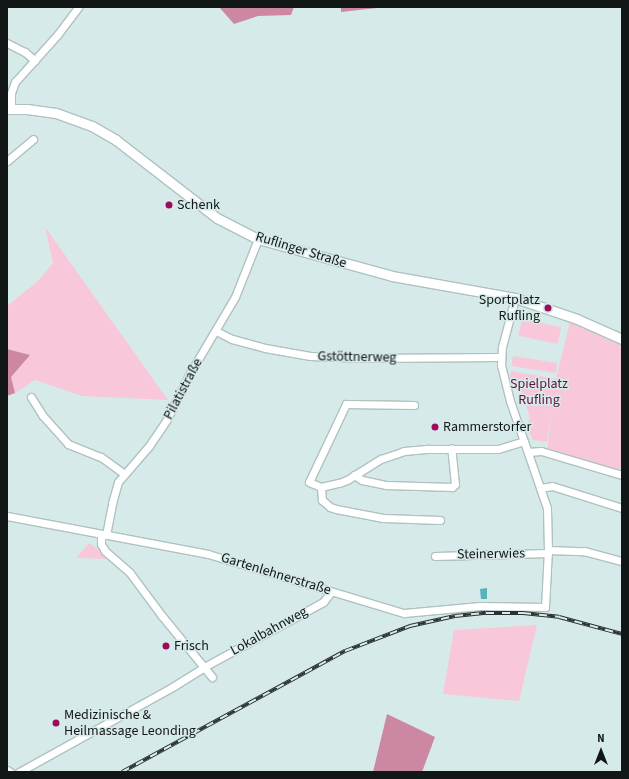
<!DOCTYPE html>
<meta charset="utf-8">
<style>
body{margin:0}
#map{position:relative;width:629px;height:779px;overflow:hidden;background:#d7eaea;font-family:"Source Sans 3",sans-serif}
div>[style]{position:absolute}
.green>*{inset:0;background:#f8c7d9;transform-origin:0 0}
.forest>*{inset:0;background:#cc88a2}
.water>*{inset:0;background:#56b4b9}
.roads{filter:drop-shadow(1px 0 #afc1c1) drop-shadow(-1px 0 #afc1c1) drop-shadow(0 1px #afc1c1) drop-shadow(0 -1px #afc1c1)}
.minor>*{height:7px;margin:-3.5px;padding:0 3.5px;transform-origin:3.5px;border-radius:3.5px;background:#fff}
.tertiary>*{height:9px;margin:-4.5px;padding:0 4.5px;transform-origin:4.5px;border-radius:4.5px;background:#fff}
.rail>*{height:4px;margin-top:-2px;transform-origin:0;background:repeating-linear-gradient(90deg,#d7eaea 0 8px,#293131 0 16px);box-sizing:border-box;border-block:1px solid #293131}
.dots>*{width:11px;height:11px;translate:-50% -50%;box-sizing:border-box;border:2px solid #d7eaea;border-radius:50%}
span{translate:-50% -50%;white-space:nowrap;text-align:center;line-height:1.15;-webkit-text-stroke:3px #d7eaea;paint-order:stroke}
.poi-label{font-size:14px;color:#111717}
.left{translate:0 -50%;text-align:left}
.right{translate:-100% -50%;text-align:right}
.street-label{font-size:14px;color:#111717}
.park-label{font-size:14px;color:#62113a}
.frame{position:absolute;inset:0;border:8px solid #111717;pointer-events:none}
.north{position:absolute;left:581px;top:731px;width:40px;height:40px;-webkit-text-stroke:3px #d7eaea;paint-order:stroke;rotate:0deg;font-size:11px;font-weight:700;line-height:16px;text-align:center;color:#111717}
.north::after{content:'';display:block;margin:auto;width:14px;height:18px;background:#111717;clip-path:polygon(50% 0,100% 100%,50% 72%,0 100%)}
</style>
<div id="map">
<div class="green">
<div style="clip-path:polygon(45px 227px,168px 400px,82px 396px,35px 380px,15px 393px,10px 377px,29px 355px,7px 349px,7px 306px,37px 282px,53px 263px)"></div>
<div style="left:522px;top:319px;width:40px;height:17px;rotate:12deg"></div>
<div style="clip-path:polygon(570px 322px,622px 346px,622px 470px,547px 451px,552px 408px,547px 442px,533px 440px,526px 426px,530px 418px,519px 382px,510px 377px,511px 371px,556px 379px)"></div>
<div style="left:513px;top:356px;width:45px;height:10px;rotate:9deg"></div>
<div style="clip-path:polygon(89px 543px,111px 559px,76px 558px)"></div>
<div style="clip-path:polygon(537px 625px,519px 701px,443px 694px,454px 630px)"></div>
</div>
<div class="forest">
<div style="clip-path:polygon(219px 7px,294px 7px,291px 15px,258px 16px,234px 24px)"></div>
<div style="clip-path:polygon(341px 7px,386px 7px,341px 12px)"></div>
<div style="clip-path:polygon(7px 349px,30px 355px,11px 377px,15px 393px,7px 396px)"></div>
<div style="clip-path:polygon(387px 714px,435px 737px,422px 772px,373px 772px)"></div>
</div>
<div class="water">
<div style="clip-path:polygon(487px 588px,487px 599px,481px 599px,480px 589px)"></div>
</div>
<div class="roads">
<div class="minor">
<div style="left:7px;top:43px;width:20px;rotate:27deg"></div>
<div style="left:25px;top:52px;width:13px;rotate:42deg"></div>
<div style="left:11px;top:109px;width:16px;rotate:-90deg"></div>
<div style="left:11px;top:93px;width:12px;rotate:-70deg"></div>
<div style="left:15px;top:82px;width:64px;rotate:-48.1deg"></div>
<div style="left:58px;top:34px;width:34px;rotate:-53deg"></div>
<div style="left:7px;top:161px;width:34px;rotate:-40deg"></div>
<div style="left:216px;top:331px;width:18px;rotate:27deg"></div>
<div style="left:232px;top:339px;width:34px;rotate:15deg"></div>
<div style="left:265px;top:348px;width:46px;rotate:10.1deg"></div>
<div style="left:310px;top:356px;width:57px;rotate:2deg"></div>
<div style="left:367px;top:358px;width:134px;rotate:-0.4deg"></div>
<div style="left:31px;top:397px;width:22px;rotate:58deg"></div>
<div style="left:43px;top:416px;width:38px;rotate:48deg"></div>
<div style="left:68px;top:444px;width:35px;rotate:22deg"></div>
<div style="left:101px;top:457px;width:29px;rotate:36deg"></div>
<div style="left:414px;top:405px;width:68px;rotate:-179.2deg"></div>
<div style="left:346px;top:404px;width:86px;rotate:115.4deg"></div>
<div style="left:309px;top:482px;width:13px;rotate:23deg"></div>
<div style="left:321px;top:487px;width:18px;rotate:-13deg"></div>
<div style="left:339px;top:483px;width:9px;rotate:-21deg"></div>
<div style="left:347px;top:480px;width:40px;rotate:-32deg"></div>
<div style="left:381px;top:459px;width:24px;rotate:-19deg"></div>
<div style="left:404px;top:451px;width:25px;rotate:-5deg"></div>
<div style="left:429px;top:449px;width:69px"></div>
<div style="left:498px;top:449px;width:27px;rotate:-17deg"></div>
<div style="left:528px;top:452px;width:13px;rotate:-4deg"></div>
<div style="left:541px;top:451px;width:84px;rotate:16.5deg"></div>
<div style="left:354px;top:475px;width:9px;rotate:32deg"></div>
<div style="left:362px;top:480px;width:25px;rotate:12deg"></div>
<div style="left:386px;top:485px;width:66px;rotate:1.7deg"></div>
<div style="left:452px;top:487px;width:4px;rotate:-45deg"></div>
<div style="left:455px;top:484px;width:36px;rotate:-96deg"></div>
<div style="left:321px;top:487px;width:13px;rotate:86deg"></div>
<div style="left:322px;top:500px;width:11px;rotate:41deg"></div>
<div style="left:330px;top:507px;width:6px;rotate:18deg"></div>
<div style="left:336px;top:509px;width:48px;rotate:10.8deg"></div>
<div style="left:383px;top:518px;width:57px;rotate:2deg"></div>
<div style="left:540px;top:488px;width:12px;rotate:-9deg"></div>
<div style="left:552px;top:486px;width:73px;rotate:17.4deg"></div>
<div style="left:7px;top:516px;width:205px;rotate:10.7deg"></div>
<div style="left:208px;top:554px;width:205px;rotate:16.8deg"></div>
<div style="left:404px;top:613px;width:76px;rotate:-5.3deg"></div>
<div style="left:480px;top:606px;width:65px;rotate:0.9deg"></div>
<div style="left:545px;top:607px;width:57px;rotate:-87deg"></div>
<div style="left:548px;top:550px;width:42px;rotate:-91.4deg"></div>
<div style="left:547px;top:508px;width:113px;rotate:-109.1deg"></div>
<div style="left:510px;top:401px;width:37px;rotate:-104deg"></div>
<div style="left:501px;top:365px;width:18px;rotate:-87deg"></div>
<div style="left:502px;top:347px;width:51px;rotate:-75.1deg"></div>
<div style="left:101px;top:534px;width:10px;rotate:90deg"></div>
<div style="left:101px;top:544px;width:8px;rotate:60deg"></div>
<div style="left:105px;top:551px;width:33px;rotate:41deg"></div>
<div style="left:130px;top:573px;width:54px;rotate:53.3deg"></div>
<div style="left:162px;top:616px;width:79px;rotate:50.7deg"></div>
<div style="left:106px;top:535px;width:33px;rotate:-79deg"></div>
<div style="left:112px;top:503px;width:22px;rotate:-74deg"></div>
<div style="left:118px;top:482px;width:48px;rotate:-49.3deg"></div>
<div style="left:149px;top:446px;width:32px;rotate:-56deg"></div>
<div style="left:167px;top:419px;width:51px;rotate:-63.4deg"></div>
<div style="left:190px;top:373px;width:88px;rotate:-59.4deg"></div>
<div style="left:235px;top:297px;width:62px;rotate:-68.4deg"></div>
<div style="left:548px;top:550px;width:36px;rotate:2deg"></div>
<div style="left:584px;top:551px;width:39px;rotate:15deg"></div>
<div style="left:435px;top:556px;width:113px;rotate:-1.5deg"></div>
<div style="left:7px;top:770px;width:4px;rotate:34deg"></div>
<div style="left:19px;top:772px;width:177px;rotate:-29deg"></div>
<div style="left:174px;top:686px;width:36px;rotate:-32deg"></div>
<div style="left:204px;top:667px;width:136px;rotate:-28.6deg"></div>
<div style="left:323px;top:602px;width:13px;rotate:-51deg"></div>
</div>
<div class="tertiary">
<div style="left:7px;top:109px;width:20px"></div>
<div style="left:27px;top:109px;width:29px;rotate:8deg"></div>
<div style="left:56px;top:113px;width:38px;rotate:20deg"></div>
<div style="left:92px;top:126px;width:28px;rotate:30deg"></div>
<div style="left:116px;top:140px;width:128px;rotate:37.7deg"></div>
<div style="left:217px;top:218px;width:46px;rotate:27.1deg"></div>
<div style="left:258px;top:239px;width:139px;rotate:15.4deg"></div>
<div style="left:392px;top:276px;width:125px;rotate:10.1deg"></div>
<div style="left:515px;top:298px;width:65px;rotate:18.7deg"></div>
<div style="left:577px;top:319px;width:49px;rotate:24deg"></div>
</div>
</div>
<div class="rail">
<div style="left:122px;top:772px;width:254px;rotate:-28.5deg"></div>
<div style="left:345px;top:651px;width:70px;rotate:-21deg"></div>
<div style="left:410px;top:626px;width:46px;rotate:-12.5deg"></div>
<div style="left:455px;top:616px;width:31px;rotate:-6deg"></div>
<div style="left:486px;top:613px;width:37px"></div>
<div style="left:523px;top:613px;width:36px;rotate:6deg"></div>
<div style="left:559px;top:617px;width:65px;rotate:15.1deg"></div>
</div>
<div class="dots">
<div style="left:169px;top:205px;background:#9b0d5c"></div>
<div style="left:548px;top:308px;background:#9b0d5c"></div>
<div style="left:435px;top:427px;background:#9b0d5c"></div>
<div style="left:166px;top:646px;background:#9b0d5c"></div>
<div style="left:56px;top:723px;background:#9b0d5c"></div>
</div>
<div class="poi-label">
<span class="left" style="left:177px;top:205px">Schenk</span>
<span class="right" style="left:540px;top:308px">Sportplatz<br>Rufling</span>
<span class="left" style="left:443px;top:427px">Rammerstorfer</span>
<span class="left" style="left:174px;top:646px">Frisch</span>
<span class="left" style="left:64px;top:723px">Medizinische &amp;<br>Heilmassage Leonding</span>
</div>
<div class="street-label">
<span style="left:301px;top:250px;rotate:17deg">Ruflinger Straße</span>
<span style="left:357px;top:357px;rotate:1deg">Gstöttnerweg</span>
<span style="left:183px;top:389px;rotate:-62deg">Pilatistraße</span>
<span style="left:491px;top:554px;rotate:-1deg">Steinerwies</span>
<span style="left:276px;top:574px;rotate:17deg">Gartenlehnerstraße</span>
<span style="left:269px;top:631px;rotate:-29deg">Lokalbahnweg</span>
</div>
<div class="park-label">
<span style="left:539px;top:392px">Spielplatz<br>Rufling</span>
</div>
<div class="frame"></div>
<div class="north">N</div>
</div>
